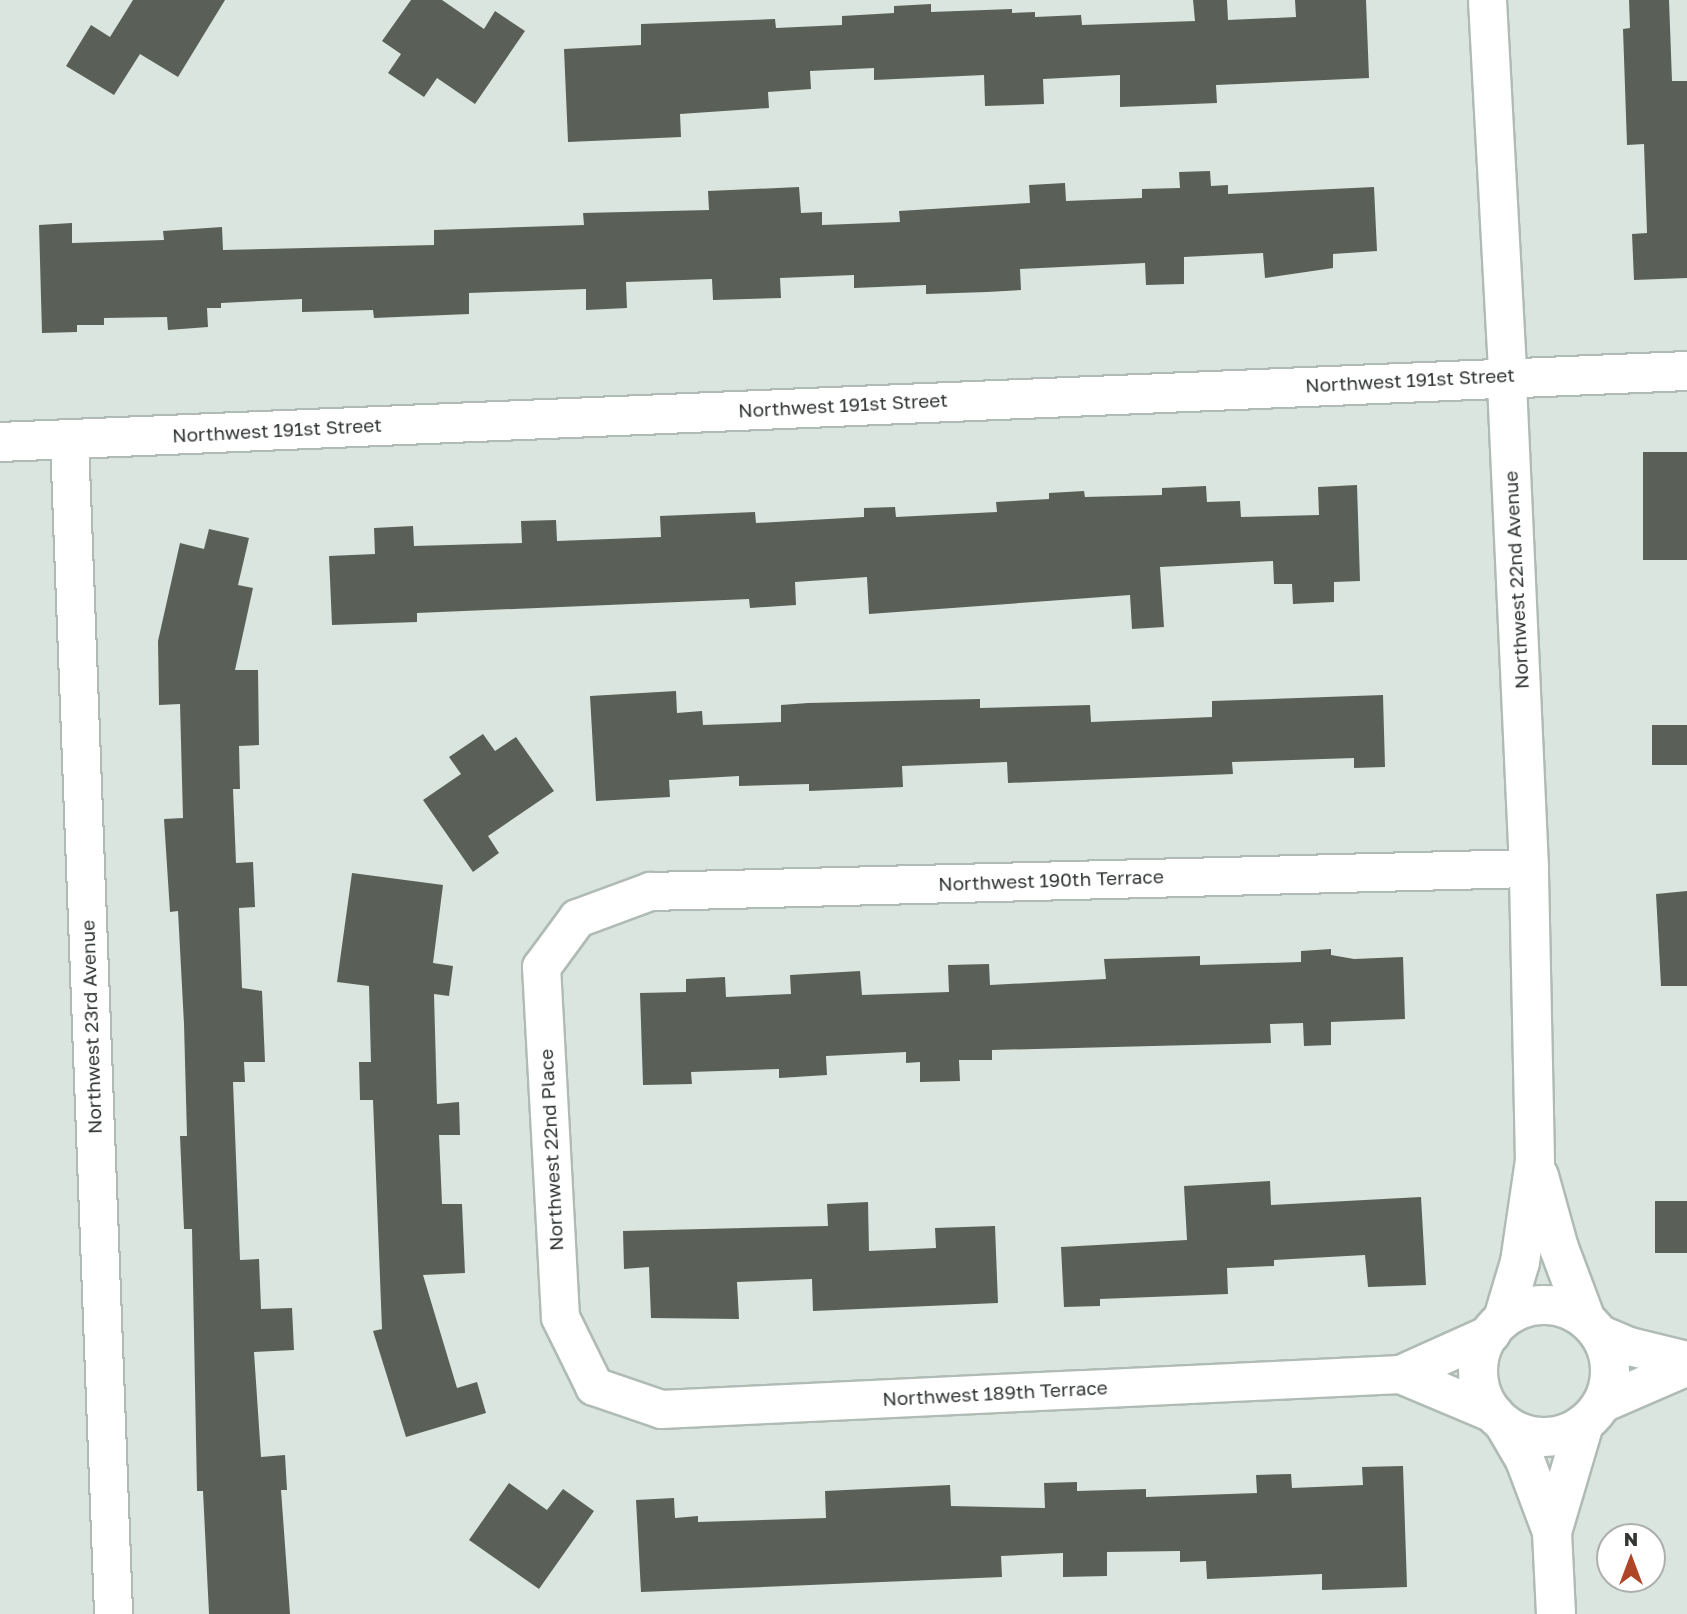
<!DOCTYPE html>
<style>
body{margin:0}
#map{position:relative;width:1687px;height:1614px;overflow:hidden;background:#d9e5de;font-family:"Golos Text",sans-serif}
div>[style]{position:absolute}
.building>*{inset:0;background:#5a6057;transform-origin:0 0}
.roads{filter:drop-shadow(2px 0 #afbbb4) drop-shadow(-2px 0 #afbbb4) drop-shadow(0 2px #afbbb4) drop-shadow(0 -2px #afbbb4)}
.street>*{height:37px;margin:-18.5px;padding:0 18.5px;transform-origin:18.5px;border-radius:18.5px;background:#fff}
.secondary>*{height:38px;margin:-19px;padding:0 19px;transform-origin:19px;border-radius:19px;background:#fff}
.secondary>.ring{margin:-19px;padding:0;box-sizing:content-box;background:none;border:38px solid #fff;border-radius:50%}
span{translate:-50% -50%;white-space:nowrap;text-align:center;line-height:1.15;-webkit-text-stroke:7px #fff;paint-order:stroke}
.street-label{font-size:19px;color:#323734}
.north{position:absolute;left:1596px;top:1523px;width:70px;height:70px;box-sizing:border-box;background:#fff;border:2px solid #adafae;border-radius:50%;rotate:0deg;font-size:19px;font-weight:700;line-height:28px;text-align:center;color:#323734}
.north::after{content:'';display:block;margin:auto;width:24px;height:32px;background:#ae4527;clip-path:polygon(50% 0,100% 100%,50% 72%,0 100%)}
</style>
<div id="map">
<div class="building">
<div style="clip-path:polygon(133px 0,225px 0,178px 77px,140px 54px,114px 95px,66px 66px,91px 25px,110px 37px)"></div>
<div style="clip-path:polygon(411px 0,442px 0,484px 29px,495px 11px,525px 31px,475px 104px,437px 78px,424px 97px,388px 73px,401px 54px,382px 41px)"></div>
<div style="clip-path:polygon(1193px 0,1227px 0,1228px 20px,1296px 17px,1295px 0,1366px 0,1369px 78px,1216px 85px,1217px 103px,1120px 107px,1120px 75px,1043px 79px,1044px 104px,985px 106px,984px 75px,874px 80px,874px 68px,810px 71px,811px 89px,768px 92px,769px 108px,680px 114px,681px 137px,568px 142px,564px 49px,641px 45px,641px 24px,775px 19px,776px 28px,842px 25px,842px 16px,894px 13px,894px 6px,931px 4px,931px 12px,1012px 9px,1012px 13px,1035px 12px,1035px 17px,1081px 15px,1082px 25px,1195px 21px)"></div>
<div style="clip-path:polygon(1629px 0,1669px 0,1672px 81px,1687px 81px,1687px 278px,1634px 280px,1632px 234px,1647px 233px,1644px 144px,1627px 145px,1623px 29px,1630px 28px)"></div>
<div style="clip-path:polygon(1210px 171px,1211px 186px,1228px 185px,1228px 194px,1374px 187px,1377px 251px,1333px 254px,1333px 268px,1265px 278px,1263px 253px,1184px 257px,1184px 284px,1146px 285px,1145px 263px,1020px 269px,1021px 290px,987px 292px,926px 294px,926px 285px,854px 288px,854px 275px,780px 278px,781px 298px,713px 300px,712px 279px,626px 282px,627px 308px,586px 310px,586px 289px,469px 293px,469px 314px,374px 318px,373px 310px,302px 312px,302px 299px,221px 303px,221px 308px,207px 308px,208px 327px,168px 330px,167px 317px,104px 318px,104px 325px,77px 325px,77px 332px,42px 333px,39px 225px,72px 223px,72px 243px,164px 240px,163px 231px,222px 227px,223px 250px,434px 245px,434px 230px,584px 225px,583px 213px,709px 210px,708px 191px,799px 187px,801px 213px,822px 212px,822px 225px,900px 222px,899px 211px,1030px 203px,1029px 185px,1065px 183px,1066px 201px,1142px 198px,1142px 189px,1180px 188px,1179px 172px)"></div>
<div style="left:1687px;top:452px;width:108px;height:44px;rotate:90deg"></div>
<div style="clip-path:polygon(1357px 485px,1360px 581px,1334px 582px,1334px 602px,1293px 604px,1292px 584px,1274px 584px,1273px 561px,1160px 567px,1164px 627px,1132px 629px,1130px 595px,869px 614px,867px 577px,795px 582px,796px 605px,750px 608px,749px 599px,417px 613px,417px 622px,332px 625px,329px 556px,375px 554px,374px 528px,413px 526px,414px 546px,522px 543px,521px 521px,556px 520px,557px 541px,661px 537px,660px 516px,755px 512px,756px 523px,864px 517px,864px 508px,895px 507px,896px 517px,997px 512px,996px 502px,1049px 499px,1049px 493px,1084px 491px,1085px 497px,1162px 495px,1162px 488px,1206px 486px,1207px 502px,1240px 501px,1241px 517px,1319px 515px,1318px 487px)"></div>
<div style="clip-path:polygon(209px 529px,249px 538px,238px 585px,253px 588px,235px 670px,258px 670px,259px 745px,239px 746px,240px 789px,233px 789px,236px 863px,253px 862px,255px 907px,239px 908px,242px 988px,262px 991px,265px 1062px,244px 1062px,245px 1082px,233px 1082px,240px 1260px,259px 1259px,261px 1309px,292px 1308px,294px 1350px,254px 1352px,261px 1457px,285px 1455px,287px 1490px,281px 1490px,290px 1614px,209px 1614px,203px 1491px,197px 1491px,192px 1229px,184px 1229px,180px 1136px,187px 1136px,184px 1024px,178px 911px,170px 912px,164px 819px,183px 818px,180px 704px,159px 705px,158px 641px,180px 543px,204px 549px)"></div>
<div style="clip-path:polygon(676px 691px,677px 713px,702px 711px,703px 725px,781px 722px,781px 705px,808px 703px,980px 699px,980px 708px,1090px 705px,1091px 722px,1212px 717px,1212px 701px,1383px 695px,1385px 767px,1354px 768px,1354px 758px,1232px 762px,1233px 774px,1008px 783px,1007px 762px,902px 766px,903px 787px,809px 791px,809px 784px,739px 786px,739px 776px,669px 780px,670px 797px,596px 801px,590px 696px)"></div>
<div style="left:1687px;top:725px;width:40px;height:35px;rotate:90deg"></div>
<div style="clip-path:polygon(483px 734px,495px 751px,516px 737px,554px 791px,488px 836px,499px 853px,473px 872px,423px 800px,461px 774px,449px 757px)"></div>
<div style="clip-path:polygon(352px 873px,443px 885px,433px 963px,453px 966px,449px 996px,434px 994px,437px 1104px,459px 1102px,460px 1135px,439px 1135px,442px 1204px,462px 1204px,465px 1273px,423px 1275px,457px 1388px,477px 1382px,486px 1413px,406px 1437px,373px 1331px,382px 1329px,373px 1100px,360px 1100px,359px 1062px,371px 1062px,369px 986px,337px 982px)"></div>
<div style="clip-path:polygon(1687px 891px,1687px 986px,1661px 986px,1656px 894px)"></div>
<div style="clip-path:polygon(1331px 949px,1331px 955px,1354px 959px,1403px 957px,1405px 1019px,1331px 1022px,1331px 1045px,1304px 1046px,1303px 1023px,1270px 1024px,1271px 1043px,992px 1050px,992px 1060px,959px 1060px,960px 1081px,920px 1082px,920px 1062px,906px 1063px,906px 1052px,826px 1056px,827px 1075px,779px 1078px,779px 1069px,691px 1072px,692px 1084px,643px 1085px,640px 993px,686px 992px,686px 979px,725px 977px,726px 997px,791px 994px,790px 975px,860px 971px,862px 995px,949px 992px,948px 965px,989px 964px,990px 985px,1106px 979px,1104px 959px,1200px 956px,1200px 965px,1301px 962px,1301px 951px)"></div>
<div style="clip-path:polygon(1270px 1181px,1271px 1205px,1421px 1197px,1426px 1285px,1368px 1287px,1365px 1255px,1274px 1260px,1274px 1266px,1227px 1268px,1228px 1294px,1100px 1299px,1100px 1306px,1064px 1307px,1061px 1247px,1187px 1240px,1184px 1186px)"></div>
<div style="left:1687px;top:1201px;width:52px;height:32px;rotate:90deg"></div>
<div style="clip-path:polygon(868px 1202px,869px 1251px,936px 1248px,935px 1228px,995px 1226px,998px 1303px,813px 1311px,812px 1279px,737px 1282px,739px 1319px,651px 1318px,649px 1267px,624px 1269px,623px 1231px,828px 1226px,827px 1204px)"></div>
<div style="clip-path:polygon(1403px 1466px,1407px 1587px,1322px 1590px,1322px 1574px,1207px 1579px,1206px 1561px,1180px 1562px,1180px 1551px,1107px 1552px,1107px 1576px,1063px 1577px,1063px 1553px,1001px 1556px,1002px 1577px,641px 1592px,636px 1500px,674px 1498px,675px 1518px,698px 1516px,698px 1522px,826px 1518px,825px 1491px,950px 1485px,951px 1506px,1045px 1508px,1044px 1483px,1077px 1482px,1077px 1491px,1146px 1489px,1146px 1497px,1257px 1493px,1256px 1475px,1291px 1474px,1292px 1488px,1363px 1485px,1362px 1467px)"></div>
<div style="clip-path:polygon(509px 1483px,547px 1510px,563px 1489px,594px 1511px,539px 1589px,469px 1540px)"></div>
</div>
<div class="roads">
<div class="street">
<div style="left:1487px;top:0;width:376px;rotate:86.9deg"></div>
<div style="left:69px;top:440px;width:1175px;rotate:87.85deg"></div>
<div style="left:1491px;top:1333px;width:100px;rotate:155.7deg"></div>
<div style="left:1400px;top:1374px;width:740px;rotate:177.29deg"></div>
<div style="left:661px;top:1409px;width:71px;rotate:-161.1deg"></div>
<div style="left:594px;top:1386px;width:77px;rotate:-116.2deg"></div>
<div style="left:560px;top:1317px;width:351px;rotate:-93.1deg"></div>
<div style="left:541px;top:967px;width:61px;rotate:-53.7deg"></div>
<div style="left:577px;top:918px;width:78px;rotate:-20.3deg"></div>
<div style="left:650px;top:891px;width:879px;rotate:-1.5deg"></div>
<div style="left:1598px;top:1333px;width:34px;rotate:23deg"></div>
<div style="left:1629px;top:1346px;width:60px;rotate:13.6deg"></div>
<div style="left:1400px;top:1374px;width:103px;rotate:22.8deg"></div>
<div style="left:1602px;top:1403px;width:93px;rotate:-23.5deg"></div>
</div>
<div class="secondary">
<div style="left:0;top:442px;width:1688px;rotate:-2.41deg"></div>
<div style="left:1539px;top:1176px;width:75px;rotate:74.5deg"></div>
<div style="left:1559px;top:1248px;width:77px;rotate:69.4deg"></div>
<div class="ring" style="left:1478px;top:1305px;width:94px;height:94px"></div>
<div style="left:1503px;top:1319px;width:59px;rotate:-73.4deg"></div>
<div style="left:1520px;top:1262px;width:102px;rotate:-81.6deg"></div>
<div style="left:1535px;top:1161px;width:293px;rotate:-91.2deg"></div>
<div style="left:1529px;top:868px;width:493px;rotate:-92.6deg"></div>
<div style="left:1504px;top:1424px;width:42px;rotate:59.7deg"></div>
<div style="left:1525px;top:1460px;width:77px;rotate:69.4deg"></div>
<div style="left:1556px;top:1614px;width:82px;rotate:-92.8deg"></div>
<div style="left:1552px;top:1532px;width:113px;rotate:-73.5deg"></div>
</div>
</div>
<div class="street-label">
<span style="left:1410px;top:380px;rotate:-3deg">Northwest 191st Street</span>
<span style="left:843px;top:405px;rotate:-3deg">Northwest 191st Street</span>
<span style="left:277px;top:430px;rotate:-3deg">Northwest 191st Street</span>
<span style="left:1516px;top:580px;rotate:-93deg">Northwest 22nd Avenue</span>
<span style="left:1051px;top:880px;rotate:-2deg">Northwest 190th Terrace</span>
<span style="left:91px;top:1027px;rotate:-92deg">Northwest 23rd Avenue</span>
<span style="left:551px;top:1150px;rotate:-93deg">Northwest 22nd Place</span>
<span style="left:995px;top:1393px;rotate:-3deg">Northwest 189th Terrace</span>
</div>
<div class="north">N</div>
</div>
